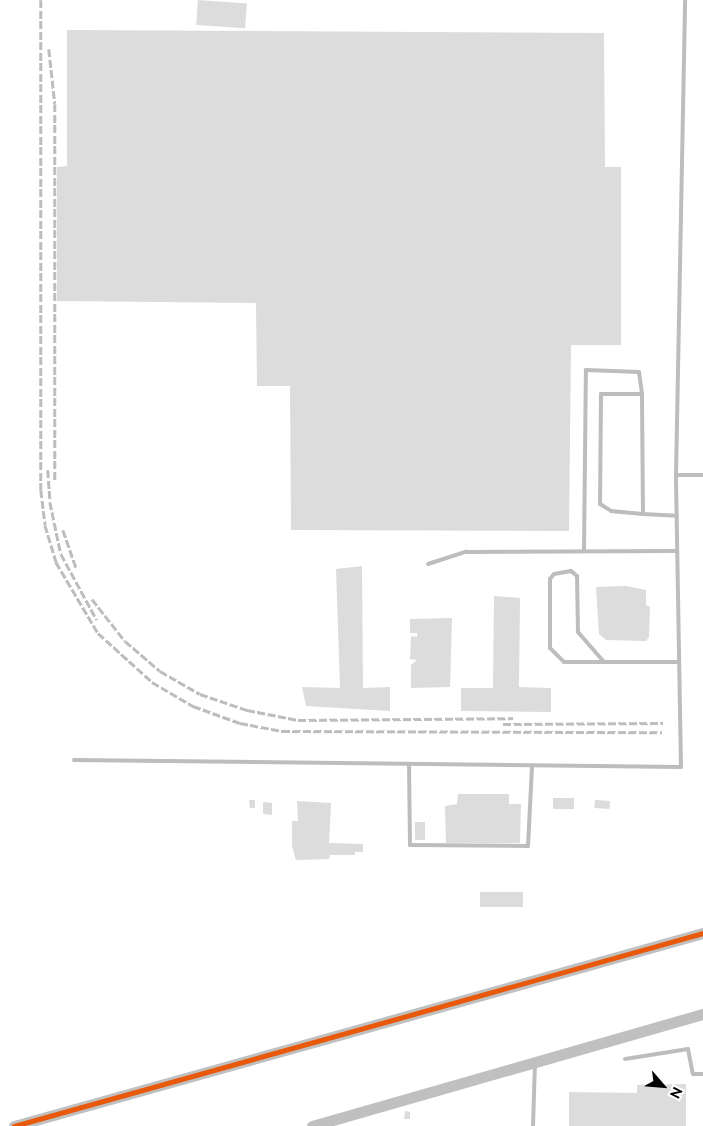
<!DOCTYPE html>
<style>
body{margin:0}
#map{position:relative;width:703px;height:1126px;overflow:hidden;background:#fff;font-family:Raleway,sans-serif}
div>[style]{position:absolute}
.building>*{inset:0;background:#dcdcdc;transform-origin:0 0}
.lane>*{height:4px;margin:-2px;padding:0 2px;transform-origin:2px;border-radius:2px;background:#bdbdbd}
.secondary>*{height:11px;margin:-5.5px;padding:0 5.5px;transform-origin:5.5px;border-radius:5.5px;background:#c0c0c0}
.rail>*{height:2.5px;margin-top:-1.25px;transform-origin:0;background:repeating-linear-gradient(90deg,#bdbdbd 0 8px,transparent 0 10.5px)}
.cycleway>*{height:5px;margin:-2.5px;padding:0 2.5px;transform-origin:2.5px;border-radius:2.5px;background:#e8590c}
span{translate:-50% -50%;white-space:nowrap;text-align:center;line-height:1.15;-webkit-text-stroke:4px #fff;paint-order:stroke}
.north{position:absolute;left:638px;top:1061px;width:50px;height:50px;-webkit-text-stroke:4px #fff;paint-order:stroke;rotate:117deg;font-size:14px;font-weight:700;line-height:20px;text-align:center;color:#000}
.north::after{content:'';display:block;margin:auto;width:18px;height:22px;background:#000;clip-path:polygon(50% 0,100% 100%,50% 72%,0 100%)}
</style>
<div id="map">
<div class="building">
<div style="left:198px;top:0;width:49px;height:25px;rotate:4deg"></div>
<div style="clip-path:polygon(67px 30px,604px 33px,605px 167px,621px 167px,621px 345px,571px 345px,569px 531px,291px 530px,290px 386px,257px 386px,256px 303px,57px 301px,57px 167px,67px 166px)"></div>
<div style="clip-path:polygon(362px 566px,363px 688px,390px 687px,390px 711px,306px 706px,302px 687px,340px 688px,336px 569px)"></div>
<div style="clip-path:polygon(626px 586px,646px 590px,646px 605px,650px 607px,649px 637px,646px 641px,606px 640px,599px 634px,596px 587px)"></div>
<div style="clip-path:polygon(494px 596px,520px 598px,519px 687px,551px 688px,551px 712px,461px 711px,461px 688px,493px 688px)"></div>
<div style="clip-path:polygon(452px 618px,450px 687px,411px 688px,411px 665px,417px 660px,410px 659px,411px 636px,417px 637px,417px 633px,410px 633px,410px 619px)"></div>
<div style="clip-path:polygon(458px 794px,509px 794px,509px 804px,521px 804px,520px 843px,446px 843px,445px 806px,457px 804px)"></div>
<div style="left:574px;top:798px;width:11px;height:21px;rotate:90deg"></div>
<div style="clip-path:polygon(249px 800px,255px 800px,255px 808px,250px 808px)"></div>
<div style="left:595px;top:800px;width:15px;height:8px;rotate:4deg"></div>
<div style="clip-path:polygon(297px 801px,331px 803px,329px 843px,363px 844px,363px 852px,355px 852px,355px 855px,330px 855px,329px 859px,296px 860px,292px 846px,292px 821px,298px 821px)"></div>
<div style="clip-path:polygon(263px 802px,272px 803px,272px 815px,263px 814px)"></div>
<div style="left:415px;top:822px;width:10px;height:18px"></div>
<div style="left:523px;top:892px;width:15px;height:43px;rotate:90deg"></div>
<div style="clip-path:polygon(686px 1084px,686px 1126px,569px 1126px,569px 1092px,637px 1093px,637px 1085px)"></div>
<div style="clip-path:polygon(405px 1111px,410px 1112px,410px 1119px,404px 1119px)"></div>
</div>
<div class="lane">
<div style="left:676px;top:475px;width:475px;rotate:-88.9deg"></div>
<div style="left:643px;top:514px;width:120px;rotate:-90.5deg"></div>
<div style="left:642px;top:394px;width:41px;rotate:180deg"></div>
<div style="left:601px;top:394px;width:110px;rotate:90.5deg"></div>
<div style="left:600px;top:504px;width:13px;rotate:32deg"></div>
<div style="left:611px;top:511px;width:10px;rotate:6deg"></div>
<div style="left:621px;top:512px;width:22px;rotate:5deg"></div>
<div style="left:643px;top:514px;width:34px;rotate:3deg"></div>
<div style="left:584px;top:551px;width:181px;rotate:-89.4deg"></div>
<div style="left:586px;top:370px;width:53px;rotate:2.2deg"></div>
<div style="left:639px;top:372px;width:22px;rotate:82deg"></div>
<div style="left:428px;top:564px;width:40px;rotate:-18deg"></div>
<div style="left:466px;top:552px;width:211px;rotate:-0.3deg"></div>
<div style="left:604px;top:662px;width:40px;rotate:-131deg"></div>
<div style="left:578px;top:632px;width:56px;rotate:-91deg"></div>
<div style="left:577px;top:576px;width:8px;rotate:-140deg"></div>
<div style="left:571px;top:571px;width:17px;rotate:170deg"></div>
<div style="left:554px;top:574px;width:6px;rotate:129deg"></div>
<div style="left:550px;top:579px;width:69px;rotate:90deg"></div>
<div style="left:550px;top:648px;width:20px;rotate:45deg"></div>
<div style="left:564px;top:662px;width:115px"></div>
<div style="left:74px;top:760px;width:607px;rotate:0.66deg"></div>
<div style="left:681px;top:767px;width:292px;rotate:-91deg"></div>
<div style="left:676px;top:475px;width:27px"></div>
<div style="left:409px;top:764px;width:81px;rotate:89.3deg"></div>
<div style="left:410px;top:845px;width:118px;rotate:0.5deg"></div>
<div style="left:528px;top:846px;width:80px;rotate:-87.1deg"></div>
<div style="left:625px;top:1059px;width:64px;rotate:-9deg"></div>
<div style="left:688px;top:1049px;width:25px;rotate:79deg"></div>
<div style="left:693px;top:1074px;width:10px"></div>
<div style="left:533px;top:1126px;width:62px;rotate:-88.2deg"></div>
</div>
<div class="secondary">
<div style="left:14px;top:1126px;width:716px;rotate:-15.65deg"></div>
<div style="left:312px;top:1126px;width:407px;rotate:-16deg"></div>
</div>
<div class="rail">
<div style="left:41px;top:0;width:490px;rotate:90deg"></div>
<div style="left:41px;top:490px;width:35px;rotate:83deg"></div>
<div style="left:45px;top:525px;width:39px;rotate:73deg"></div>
<div style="left:56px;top:562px;width:82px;rotate:59.4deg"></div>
<div style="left:98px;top:633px;width:73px;rotate:42.2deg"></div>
<div style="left:152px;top:682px;width:48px;rotate:30.3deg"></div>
<div style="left:193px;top:706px;width:50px;rotate:19.9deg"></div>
<div style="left:240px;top:723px;width:43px;rotate:10.8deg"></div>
<div style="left:282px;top:731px;width:380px;rotate:0.2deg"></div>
<div style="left:49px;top:49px;width:55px;rotate:83.8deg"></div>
<div style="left:55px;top:104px;width:377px;rotate:90deg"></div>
<div style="left:48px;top:470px;width:32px;rotate:86deg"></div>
<div style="left:50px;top:502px;width:53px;rotate:78.1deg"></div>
<div style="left:61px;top:554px;width:75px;rotate:61.4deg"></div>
<div style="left:63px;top:530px;width:42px;rotate:70.7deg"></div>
<div style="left:92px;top:599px;width:53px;rotate:51.8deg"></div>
<div style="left:125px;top:641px;width:46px;rotate:40.6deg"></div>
<div style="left:160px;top:671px;width:46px;rotate:29.9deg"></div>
<div style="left:200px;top:694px;width:50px;rotate:18.8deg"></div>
<div style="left:247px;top:710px;width:52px;rotate:11.1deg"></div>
<div style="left:298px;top:720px;width:215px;rotate:-0.5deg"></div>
<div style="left:503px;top:724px;width:160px;rotate:-0.4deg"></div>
</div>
<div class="cycleway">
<div style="left:14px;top:1126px;width:716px;rotate:-15.65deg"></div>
</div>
<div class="north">N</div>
</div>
